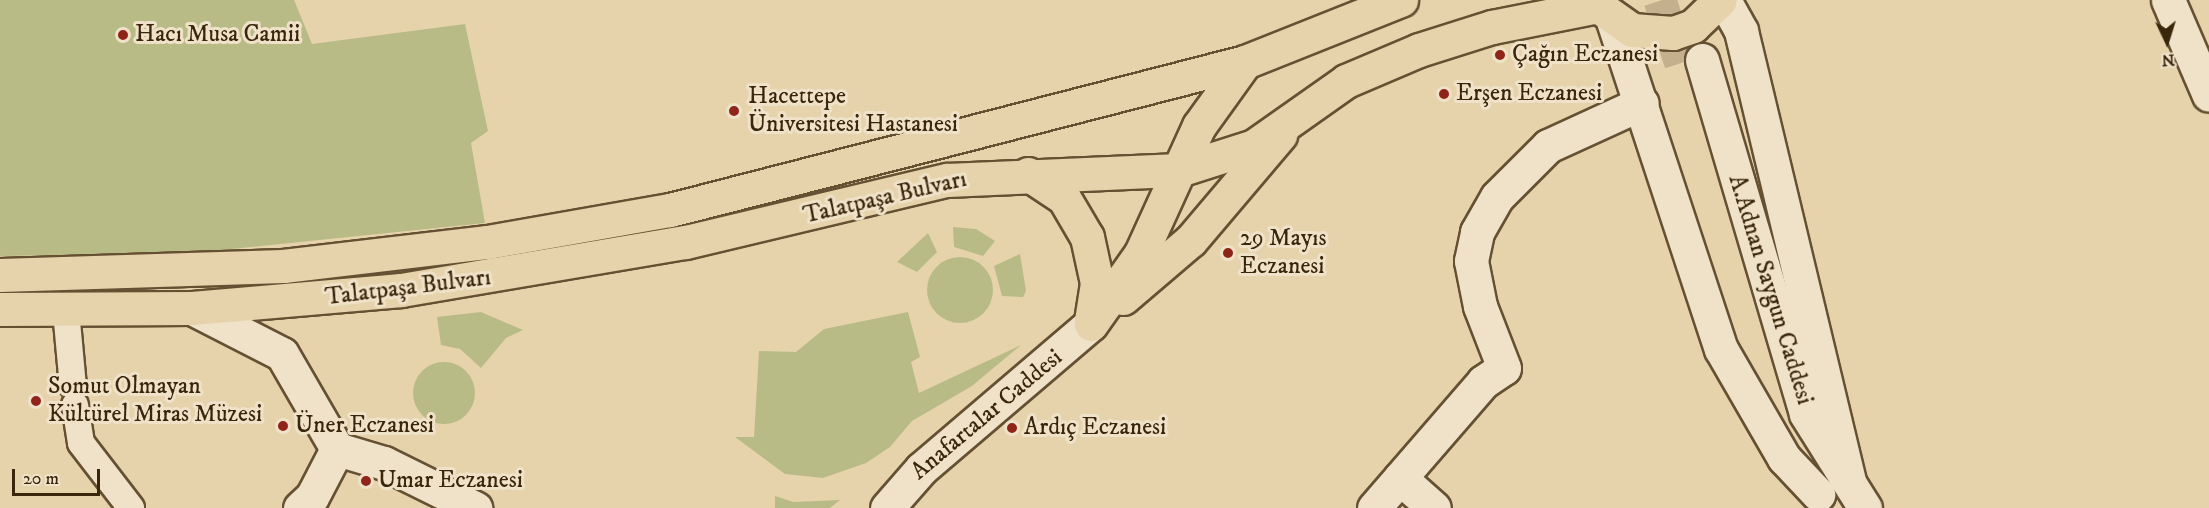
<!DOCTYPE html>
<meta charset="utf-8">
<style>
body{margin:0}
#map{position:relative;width:2209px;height:508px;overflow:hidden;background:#e6d3ac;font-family:"IM FELL DW Pica",serif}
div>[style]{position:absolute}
.green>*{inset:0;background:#b9bb86}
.round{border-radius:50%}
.secondary-tunnel>*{height:33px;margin-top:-16.5px;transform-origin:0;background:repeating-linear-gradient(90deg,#c4b08c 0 33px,transparent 0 49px)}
.roads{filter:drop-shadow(2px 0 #655132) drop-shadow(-2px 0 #655132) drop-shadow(0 2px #655132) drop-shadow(0 -2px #655132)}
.pedestrian>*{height:26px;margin:-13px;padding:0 13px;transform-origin:13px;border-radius:13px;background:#efe2c9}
.minor>*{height:33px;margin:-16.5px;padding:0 16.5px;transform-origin:16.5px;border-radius:16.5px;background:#efe2c9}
.secondary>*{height:33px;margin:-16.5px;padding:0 16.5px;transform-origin:16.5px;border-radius:16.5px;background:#efe2c9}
.primary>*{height:33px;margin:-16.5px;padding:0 16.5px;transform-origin:16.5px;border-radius:16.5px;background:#e6d3ac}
.dots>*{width:16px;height:16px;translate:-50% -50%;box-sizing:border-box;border:3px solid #efe2c9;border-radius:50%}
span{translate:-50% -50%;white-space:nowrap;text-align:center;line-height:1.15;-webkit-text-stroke:6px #efe2c9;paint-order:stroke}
.poi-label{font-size:24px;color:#3a260a}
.left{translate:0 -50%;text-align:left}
.street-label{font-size:24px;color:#3a260a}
.north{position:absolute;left:2137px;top:12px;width:60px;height:60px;-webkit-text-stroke:4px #efe2c9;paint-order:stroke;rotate:176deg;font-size:16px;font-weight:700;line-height:24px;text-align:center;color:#3a260a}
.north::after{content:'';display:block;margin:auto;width:21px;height:27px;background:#3a260a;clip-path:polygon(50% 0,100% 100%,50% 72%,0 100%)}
.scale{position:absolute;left:12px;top:469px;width:88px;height:27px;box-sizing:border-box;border:3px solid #3a260a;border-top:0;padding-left:8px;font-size:18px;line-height:21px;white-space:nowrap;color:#3a260a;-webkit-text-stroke:4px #efe2c9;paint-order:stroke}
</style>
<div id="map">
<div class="green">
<div style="clip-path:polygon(0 0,294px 0,312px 44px,465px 24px,488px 131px,471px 143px,485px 223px,193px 253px,0 256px)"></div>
<div style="clip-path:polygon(953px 227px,976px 229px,995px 241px,983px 256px,954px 247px)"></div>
<div style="clip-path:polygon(928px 233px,937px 252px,917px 272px,897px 262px)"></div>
<div style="clip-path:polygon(1020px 254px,1026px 291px,1023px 297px,1002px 296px,994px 266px)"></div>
<div class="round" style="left:927px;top:257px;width:66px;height:66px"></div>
<div style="clip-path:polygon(481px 312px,523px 330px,506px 338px,481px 368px,460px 349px,441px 345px,437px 317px)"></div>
<div style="clip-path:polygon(908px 312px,920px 357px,911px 362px,919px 393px,1021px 345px,972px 386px,912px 421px,890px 447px,866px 463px,823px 478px,785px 474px,735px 437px,754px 437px,759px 351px,796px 352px,824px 329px)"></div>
<div class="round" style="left:413px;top:362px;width:62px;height:62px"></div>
<div style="clip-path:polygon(775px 496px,793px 502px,840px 500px,830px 508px,775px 508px)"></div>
</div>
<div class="secondary-tunnel">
<div style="left:1660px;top:0;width:66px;rotate:71.6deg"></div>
</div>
<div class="roads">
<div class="pedestrian">
<div style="left:66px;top:311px;width:75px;rotate:84.7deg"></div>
<div style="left:75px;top:405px;width:38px;rotate:81deg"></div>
<div style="left:81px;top:443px;width:82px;rotate:52.4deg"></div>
</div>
<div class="minor">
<div style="left:2168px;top:0;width:103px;rotate:66.7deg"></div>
<div style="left:192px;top:308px;width:101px;rotate:27.1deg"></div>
<div style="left:282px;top:354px;width:110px;rotate:59.9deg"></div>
<div style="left:337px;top:449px;width:49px;rotate:16.6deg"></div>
<div style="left:384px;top:463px;width:102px;rotate:26.3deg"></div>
<div style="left:1400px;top:478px;width:45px;rotate:41.4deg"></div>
<div style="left:300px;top:508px;width:16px;rotate:-43deg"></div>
<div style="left:312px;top:497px;width:54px;rotate:-62.5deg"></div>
<div style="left:1374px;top:508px;width:167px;rotate:-49.1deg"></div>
<div style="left:1483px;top:382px;width:25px;rotate:-34deg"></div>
<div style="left:1504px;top:368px;width:66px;rotate:-111.2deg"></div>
<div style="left:1480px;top:306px;width:46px;rotate:-101.3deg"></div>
<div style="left:1471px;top:261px;width:30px;rotate:-78deg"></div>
<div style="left:1477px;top:232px;width:40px;rotate:-60.3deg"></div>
<div style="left:1497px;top:197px;width:72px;rotate:-45deg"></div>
<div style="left:1548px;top:146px;width:103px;rotate:-24.6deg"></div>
</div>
<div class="secondary">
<div style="left:1724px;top:0;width:35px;rotate:61deg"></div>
<div style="left:1741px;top:31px;width:462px;rotate:76.5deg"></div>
<div style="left:1613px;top:21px;width:345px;rotate:71.8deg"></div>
<div style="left:1721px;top:349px;width:126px;rotate:60deg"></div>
<div style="left:1784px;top:458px;width:50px;rotate:46.6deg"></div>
<div style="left:1702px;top:60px;width:369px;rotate:73.6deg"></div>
<div style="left:1806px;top:414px;width:111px;rotate:57.9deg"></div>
<div style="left:887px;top:508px;width:52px;rotate:-48.9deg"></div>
<div style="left:921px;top:469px;width:223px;rotate:-40.5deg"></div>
</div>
<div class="primary">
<div style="left:1028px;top:174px;width:43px;rotate:33.7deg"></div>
<div style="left:1064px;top:198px;width:45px;rotate:59.5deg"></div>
<div style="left:1087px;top:237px;width:47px;rotate:77.7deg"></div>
<div style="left:1097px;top:283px;width:39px;rotate:99deg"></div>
<div style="left:0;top:275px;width:283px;rotate:-1.8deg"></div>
<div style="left:283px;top:266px;width:206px;rotate:-6.7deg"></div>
<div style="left:488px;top:242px;width:185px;rotate:-10deg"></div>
<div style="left:670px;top:210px;width:594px;rotate:-14.43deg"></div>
<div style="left:1245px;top:62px;width:168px;rotate:-21.7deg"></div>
<div style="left:1123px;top:298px;width:89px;rotate:-40.5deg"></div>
<div style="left:1191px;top:240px;width:138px;rotate:-49.7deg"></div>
<div style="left:0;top:309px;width:192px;rotate:-0.3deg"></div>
<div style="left:192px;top:308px;width:210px;rotate:-4.9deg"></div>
<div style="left:401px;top:290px;width:289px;rotate:-9.6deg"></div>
<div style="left:686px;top:242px;width:268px;rotate:-13.4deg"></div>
<div style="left:947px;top:180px;width:232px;rotate:-2.5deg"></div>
<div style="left:1179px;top:170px;width:79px;rotate:-17.7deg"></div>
<div style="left:1254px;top:146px;width:113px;rotate:-35.2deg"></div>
<div style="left:1346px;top:81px;width:79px;rotate:-23deg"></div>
<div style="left:1419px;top:50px;width:77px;rotate:-17.5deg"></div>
<div style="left:1492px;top:27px;width:108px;rotate:-11.2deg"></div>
<div style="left:1598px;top:6px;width:42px;rotate:35.2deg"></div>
<div style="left:1632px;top:30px;width:41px;rotate:4.2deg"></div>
<div style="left:1673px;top:33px;width:21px;rotate:-19deg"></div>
<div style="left:1693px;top:26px;width:37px;rotate:-44deg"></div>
<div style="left:1091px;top:324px;width:87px;rotate:-54.8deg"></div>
<div style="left:1141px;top:253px;width:140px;rotate:-65.5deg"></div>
<div style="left:1199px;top:126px;width:79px;rotate:-54.3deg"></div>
</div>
</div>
<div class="dots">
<div style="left:123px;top:35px;background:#8f2418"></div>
<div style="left:1500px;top:55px;background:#8f2418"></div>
<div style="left:1444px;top:94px;background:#8f2418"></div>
<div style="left:734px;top:111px;background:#8f2418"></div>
<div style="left:1228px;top:253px;background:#8f2418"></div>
<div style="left:36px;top:401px;background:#8f2418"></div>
<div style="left:283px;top:426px;background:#8f2418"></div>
<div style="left:1012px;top:428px;background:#8f2418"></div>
<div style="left:366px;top:481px;background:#8f2418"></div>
</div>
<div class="poi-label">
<span class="left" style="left:135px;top:35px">Hacı Musa Camii</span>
<span class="left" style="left:1512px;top:55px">Çağın Eczanesi</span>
<span class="left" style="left:1456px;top:94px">Erşen Eczanesi</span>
<span class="left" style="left:748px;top:111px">Hacettepe<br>Üniversitesi Hastanesi</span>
<span class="left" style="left:1240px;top:253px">29 Mayıs<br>Eczanesi</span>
<span class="left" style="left:48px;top:401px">Somut Olmayan<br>Kültürel Miras Müzesi</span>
<span class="left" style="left:295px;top:426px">Üner Eczanesi</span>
<span class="left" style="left:1024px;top:428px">Ardıç Eczanesi</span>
<span class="left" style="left:378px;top:481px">Umar Eczanesi</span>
</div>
<div class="street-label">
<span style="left:885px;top:198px;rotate:-13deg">Talatpaşa Bulvarı</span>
<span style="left:408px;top:288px;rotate:-7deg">Talatpaşa Bulvarı</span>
<span style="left:1770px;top:290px;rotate:73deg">A.Adnan Saygun Caddesi</span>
<span style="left:987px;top:415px;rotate:-40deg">Anafartalar Caddesi</span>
</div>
<div class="north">N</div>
<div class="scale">20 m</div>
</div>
